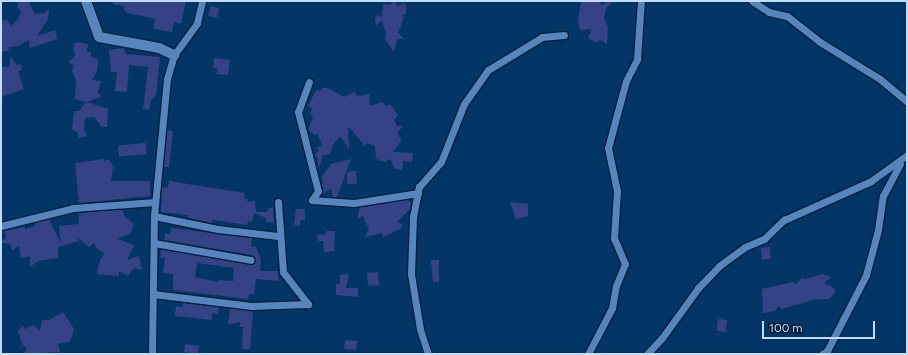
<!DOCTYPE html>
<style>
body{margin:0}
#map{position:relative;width:908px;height:355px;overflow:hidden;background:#033667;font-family:Figtree,sans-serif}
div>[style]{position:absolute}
.building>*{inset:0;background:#364286;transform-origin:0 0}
.roads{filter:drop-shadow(1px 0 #051e39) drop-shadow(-1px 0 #051e39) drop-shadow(0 1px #051e39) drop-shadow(0 -1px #051e39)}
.street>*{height:7px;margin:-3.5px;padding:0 3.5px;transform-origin:3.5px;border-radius:3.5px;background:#5585bc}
.secondary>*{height:10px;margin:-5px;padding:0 5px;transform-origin:5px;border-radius:5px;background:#5585bc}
span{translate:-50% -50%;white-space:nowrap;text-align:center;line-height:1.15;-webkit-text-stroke:3px #0b1e34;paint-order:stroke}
.frame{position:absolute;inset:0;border:2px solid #c2dcfa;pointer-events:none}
.scale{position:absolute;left:762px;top:321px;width:113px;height:18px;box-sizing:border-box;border:2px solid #c2dcfa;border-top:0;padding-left:5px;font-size:12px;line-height:14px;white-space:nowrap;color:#c2dcfa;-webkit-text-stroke:3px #0b1e34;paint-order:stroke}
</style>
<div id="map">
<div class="building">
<div style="clip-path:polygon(19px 1px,28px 1px,35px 14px,44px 13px,49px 9px,48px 19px,37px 36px,55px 30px,57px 39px,30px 48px,29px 40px,18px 46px,8px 47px,9px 51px,1px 52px,1px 22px,7px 19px,11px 26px,19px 18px,21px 11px,17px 7px)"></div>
<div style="clip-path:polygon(113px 1px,186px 1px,181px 24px,174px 22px,172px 32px,153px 29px,155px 19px,128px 13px,124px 10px,125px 6px,113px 4px)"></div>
<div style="clip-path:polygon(394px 1px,398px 6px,405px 3px,407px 8px,405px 15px,400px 16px,404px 17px,398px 33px,404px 39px,397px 39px,394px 52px,385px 39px,386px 34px,382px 21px,376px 25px,375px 19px,377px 15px,382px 17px,383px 4px,390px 5px)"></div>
<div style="clip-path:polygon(581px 1px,599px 1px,601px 5px,613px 1px,606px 8px,604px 18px,608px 27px,607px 44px,600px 40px,597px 43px,588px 38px,592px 29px,580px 30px,578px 21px)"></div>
<div style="left:211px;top:6px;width:9px;height:10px;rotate:18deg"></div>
<div style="clip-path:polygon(77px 42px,88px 44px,87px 52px,91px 52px,91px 56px,98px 60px,97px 71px,92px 80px,101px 81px,98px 92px,101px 97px,87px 102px,108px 109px,107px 127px,102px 127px,94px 117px,85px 118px,84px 129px,87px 136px,79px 138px,77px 132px,72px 129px,74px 111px,79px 111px,86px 102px,75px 99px,76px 80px,72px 71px,74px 66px,69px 62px,75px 55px,73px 44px)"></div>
<div style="clip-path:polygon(124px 48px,126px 54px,160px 57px,156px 95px,151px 100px,149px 110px,143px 109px,148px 67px,129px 65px,127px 92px,115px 91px,117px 72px,111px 72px,109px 50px)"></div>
<div style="clip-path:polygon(11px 56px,16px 65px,21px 64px,22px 70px,18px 71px,24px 89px,1px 97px,1px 67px,9px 67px)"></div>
<div style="clip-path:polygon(214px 58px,230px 60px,228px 75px,216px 74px,218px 68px,213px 68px)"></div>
<div style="clip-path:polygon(322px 88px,328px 88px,344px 97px,354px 92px,358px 96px,369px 94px,370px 106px,382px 102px,386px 106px,390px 104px,398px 115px,394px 120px,397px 126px,403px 126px,398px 132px,401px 141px,393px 152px,413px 153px,412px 162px,403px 161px,402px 170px,395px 169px,390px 159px,385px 162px,376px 159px,375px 146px,367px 143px,365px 146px,348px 126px,349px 149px,340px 136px,333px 145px,330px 154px,323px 155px,319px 168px,317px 156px,314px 156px,319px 150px,316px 147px,322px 146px,318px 134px,315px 135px,308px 130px,313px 117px,310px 113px,313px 109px,308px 106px,316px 90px,319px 91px)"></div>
<div style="clip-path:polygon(167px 130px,173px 131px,169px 167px,164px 167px)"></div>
<div style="left:146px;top:143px;width:11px;height:28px;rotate:85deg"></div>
<div style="clip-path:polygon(104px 159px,104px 162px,109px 159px,113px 167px,111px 181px,150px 181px,150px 196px,79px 203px,75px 163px)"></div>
<div style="clip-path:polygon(351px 159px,337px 197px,333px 197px,331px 188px,323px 194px,322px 176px,331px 164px)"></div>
<div style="clip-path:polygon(356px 171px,357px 184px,347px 184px,347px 172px)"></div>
<div style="clip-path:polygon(169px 181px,245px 193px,244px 198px,248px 199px,247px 202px,255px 201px,256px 212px,267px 212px,268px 209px,273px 207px,274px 223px,266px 222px,266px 218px,254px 213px,252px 222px,248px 221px,247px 225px,213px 220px,212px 223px,188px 218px,188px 215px,161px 212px,162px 188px,168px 187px)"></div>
<div style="clip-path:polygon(406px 200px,411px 202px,410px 209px,397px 222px,403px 225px,400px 229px,383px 237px,382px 233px,365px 237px,369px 229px,363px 216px,357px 219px,360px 207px)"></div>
<div style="clip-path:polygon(510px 202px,528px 204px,528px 216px,516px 219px)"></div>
<div style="clip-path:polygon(122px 209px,125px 217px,134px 224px,131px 233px,118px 239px,134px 245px,127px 260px,139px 256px,142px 270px,134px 268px,128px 276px,119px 271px,119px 276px,97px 274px,100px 260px,105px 253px,98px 250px,94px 243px,89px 247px,78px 238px,79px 241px,58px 247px,58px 258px,38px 261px,30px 267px,30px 256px,21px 258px,19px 246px,12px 250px,11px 245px,1px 242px,1px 240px,6px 239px,5px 231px,25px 227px,25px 230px,35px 226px,36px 222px,49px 219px,61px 244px,59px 226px,79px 224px,79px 213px)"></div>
<div style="clip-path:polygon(296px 209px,305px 209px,305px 220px,301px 220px,300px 226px,294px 225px)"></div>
<div style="clip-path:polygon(evenodd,171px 228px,252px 238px,251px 246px,256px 247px,261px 260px,260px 271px,278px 271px,278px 281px,256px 279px,254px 295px,249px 294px,248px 299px,173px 290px,173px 274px,163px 273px,165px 258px,160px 258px,161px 249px,250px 265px,256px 260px,252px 255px,164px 240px,165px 233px,170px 234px,171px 228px,197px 263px,234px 268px,233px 281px,218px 280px,218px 282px,195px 277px,197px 263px)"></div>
<div style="clip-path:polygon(326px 231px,335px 231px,334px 251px,324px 252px,323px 241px,318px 241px,317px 235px,326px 234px)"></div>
<div style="left:770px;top:247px;width:12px;height:9px;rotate:85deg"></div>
<div style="clip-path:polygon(431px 260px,439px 260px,439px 282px,433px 282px)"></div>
<div style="left:378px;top:272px;width:13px;height:11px;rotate:86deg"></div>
<div style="clip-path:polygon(349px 274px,346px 288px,358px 288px,358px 297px,336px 295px,336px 284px,340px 284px,340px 275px)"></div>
<div style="clip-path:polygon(822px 274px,831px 277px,824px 283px,834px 288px,835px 293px,829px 299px,812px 300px,782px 309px,778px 306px,775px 311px,763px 313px,762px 289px,793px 282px,796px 284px,802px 278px,806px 279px)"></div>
<div style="clip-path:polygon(183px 303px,219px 307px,218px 314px,212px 313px,212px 320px,175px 316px,176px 306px,183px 307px)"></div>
<div style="clip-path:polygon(230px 308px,253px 312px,250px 349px,242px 349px,243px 327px,240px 327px,240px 322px,228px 325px)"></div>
<div style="clip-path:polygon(63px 312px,74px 329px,70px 342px,58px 344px,60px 352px,23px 354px,27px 349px,22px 344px,18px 331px,23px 326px,25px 329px,33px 325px,40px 331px,42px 320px,49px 320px)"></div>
<div style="left:718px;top:319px;width:9px;height:12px;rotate:6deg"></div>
<div style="left:345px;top:340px;width:12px;height:9px;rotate:5deg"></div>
<div style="left:185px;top:344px;width:14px;height:8px;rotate:8deg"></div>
</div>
<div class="roads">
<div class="street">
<div style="left:752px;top:1px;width:20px;rotate:33deg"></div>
<div style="left:769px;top:12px;width:18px;rotate:13deg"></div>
<div style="left:787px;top:16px;width:42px;rotate:38.2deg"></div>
<div style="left:820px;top:42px;width:70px;rotate:31.7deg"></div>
<div style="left:880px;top:79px;width:35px;rotate:40deg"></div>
<div style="left:309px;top:82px;width:32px;rotate:110deg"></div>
<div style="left:298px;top:112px;width:81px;rotate:75.8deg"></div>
<div style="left:318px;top:191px;width:11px;rotate:124deg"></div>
<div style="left:312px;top:200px;width:42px;rotate:4.1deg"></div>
<div style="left:354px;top:203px;width:65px;rotate:-8.9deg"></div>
<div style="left:278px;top:202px;width:70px;rotate:85.9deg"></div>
<div style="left:283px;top:272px;width:41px;rotate:52deg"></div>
<div style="left:154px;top:216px;width:65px;rotate:11.5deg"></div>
<div style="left:218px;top:229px;width:60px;rotate:6.7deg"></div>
<div style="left:1px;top:226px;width:74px;rotate:-14deg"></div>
<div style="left:73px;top:208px;width:82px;rotate:-4.2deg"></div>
<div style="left:154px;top:243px;width:98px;rotate:9.9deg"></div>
<div style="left:153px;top:294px;width:99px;rotate:7deg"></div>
<div style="left:251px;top:306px;width:57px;rotate:-2deg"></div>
<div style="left:152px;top:354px;width:138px;rotate:-89.2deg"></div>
<div style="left:154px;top:216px;width:138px;rotate:-84.6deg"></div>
<div style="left:167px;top:79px;width:25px;rotate:-74deg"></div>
<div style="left:174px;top:55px;width:39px;rotate:-54deg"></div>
<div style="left:197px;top:23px;width:23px;rotate:-77deg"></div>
<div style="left:428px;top:354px;width:26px;rotate:-108deg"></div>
<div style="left:420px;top:329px;width:56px;rotate:-99.3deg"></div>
<div style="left:411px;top:274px;width:57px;rotate:-88deg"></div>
<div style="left:413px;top:217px;width:31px;rotate:-79deg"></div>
<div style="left:419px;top:187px;width:33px;rotate:-49deg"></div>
<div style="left:441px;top:162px;width:62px;rotate:-68.4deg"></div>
<div style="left:464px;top:104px;width:42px;rotate:-54.8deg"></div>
<div style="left:488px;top:70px;width:63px;rotate:-31.4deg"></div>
<div style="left:542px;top:37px;width:22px;rotate:-5deg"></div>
<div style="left:588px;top:354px;width:52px;rotate:-62.4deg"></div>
<div style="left:612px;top:308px;width:22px;rotate:-80deg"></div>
<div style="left:616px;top:286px;width:24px;rotate:-68deg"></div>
<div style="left:625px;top:264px;width:28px;rotate:-113deg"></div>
<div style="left:614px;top:238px;width:47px;rotate:-86.3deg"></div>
<div style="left:617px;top:191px;width:44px;rotate:-101.8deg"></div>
<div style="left:608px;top:148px;width:69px;rotate:-75deg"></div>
<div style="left:626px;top:81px;width:25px;rotate:-63deg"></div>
<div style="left:637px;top:59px;width:58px;rotate:-86.1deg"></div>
<div style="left:647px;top:354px;width:22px;rotate:-47deg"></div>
<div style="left:662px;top:338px;width:62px;rotate:-54.2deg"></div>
<div style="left:698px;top:288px;width:30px;rotate:-46deg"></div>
<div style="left:719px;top:266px;width:32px;rotate:-36deg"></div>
<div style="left:745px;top:247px;width:21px;rotate:-23deg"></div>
<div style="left:764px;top:239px;width:28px;rotate:-44deg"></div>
<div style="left:784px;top:220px;width:95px;rotate:-24.1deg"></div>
<div style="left:871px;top:181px;width:44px;rotate:-35.8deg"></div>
<div style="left:822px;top:354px;width:6px;rotate:-31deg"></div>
<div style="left:827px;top:351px;width:85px;rotate:-62.8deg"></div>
<div style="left:866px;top:275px;width:47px;rotate:-75.1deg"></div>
<div style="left:878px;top:230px;width:34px;rotate:-82deg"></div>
<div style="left:883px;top:196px;width:36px;rotate:-62deg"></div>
</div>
<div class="secondary">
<div style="left:86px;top:1px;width:38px;rotate:70deg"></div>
<div style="left:99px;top:37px;width:61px;rotate:10.4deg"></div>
<div style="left:159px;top:48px;width:17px;rotate:25deg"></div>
</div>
</div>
<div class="frame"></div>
<div class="scale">100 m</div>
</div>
